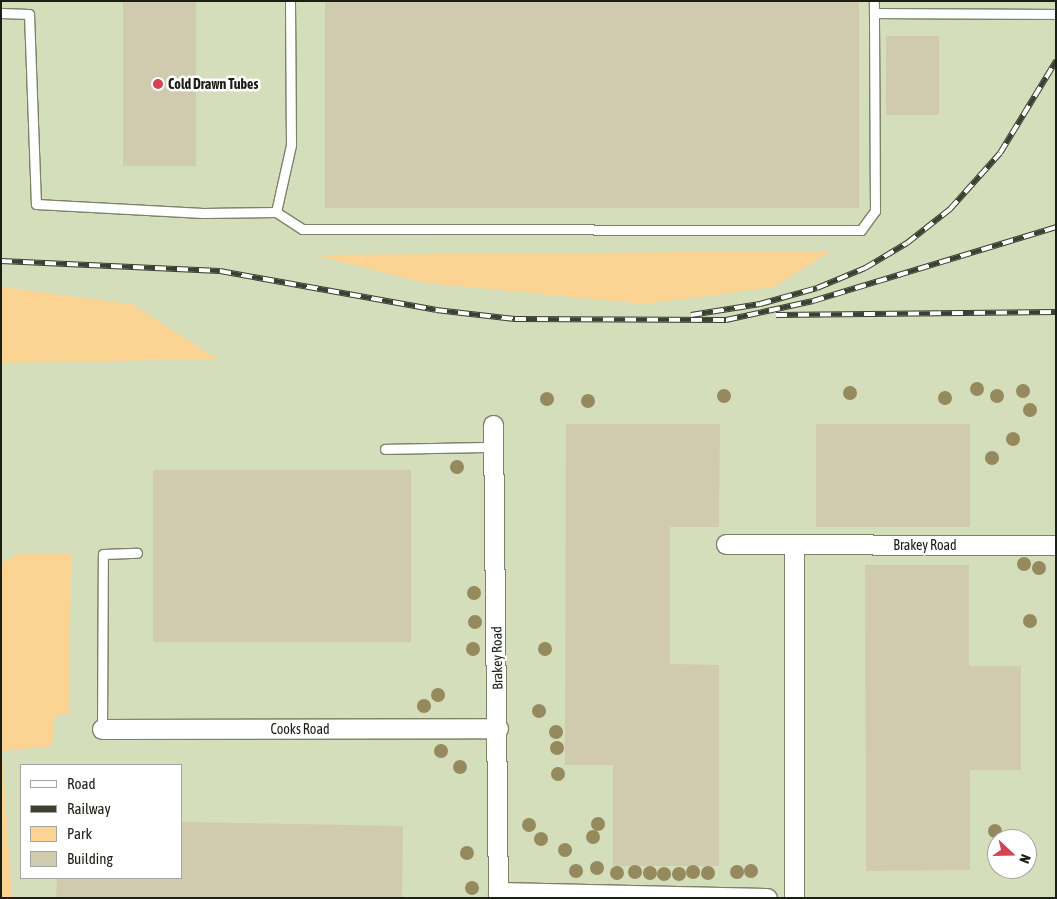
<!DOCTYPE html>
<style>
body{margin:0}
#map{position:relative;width:1057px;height:899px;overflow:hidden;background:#e4eccf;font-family:"Asap Condensed",sans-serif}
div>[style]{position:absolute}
.built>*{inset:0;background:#d5debb}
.green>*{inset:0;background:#fbd494}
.building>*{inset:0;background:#d0cbae;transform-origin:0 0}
.roads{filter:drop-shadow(1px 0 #7b8268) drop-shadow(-1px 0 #7b8268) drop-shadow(0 1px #7b8268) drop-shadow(0 -1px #7b8268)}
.service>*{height:9px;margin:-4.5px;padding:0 4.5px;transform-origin:4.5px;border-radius:4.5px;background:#fff}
.minor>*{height:19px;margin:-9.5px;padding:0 9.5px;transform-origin:9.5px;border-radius:9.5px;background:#fff}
.rail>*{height:5.5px;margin-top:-2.75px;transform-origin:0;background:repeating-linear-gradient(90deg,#fff 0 11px,#3c4033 0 22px);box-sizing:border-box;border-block:1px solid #3c4033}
.trees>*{width:14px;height:14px;margin:-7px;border-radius:50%;background:#958a5e}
.dots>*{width:14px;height:14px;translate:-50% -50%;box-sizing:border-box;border:2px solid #fff;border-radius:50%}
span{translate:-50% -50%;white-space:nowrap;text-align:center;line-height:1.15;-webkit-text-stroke:5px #fff;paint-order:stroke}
.poi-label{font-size:14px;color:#1b1e14;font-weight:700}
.left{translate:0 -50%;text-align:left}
.street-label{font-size:14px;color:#1b1e14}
.frame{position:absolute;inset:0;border:2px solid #1b1e14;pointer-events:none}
.legend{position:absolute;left:20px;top:764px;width:162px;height:115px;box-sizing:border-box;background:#fff;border:1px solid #a4a5a1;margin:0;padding:6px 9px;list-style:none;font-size:15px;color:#1b1e14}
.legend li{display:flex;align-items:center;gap:10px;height:25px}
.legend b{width:25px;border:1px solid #a4a5a1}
.north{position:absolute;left:987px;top:829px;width:50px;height:50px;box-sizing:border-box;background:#fff;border:1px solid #a4a5a1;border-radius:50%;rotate:111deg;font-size:14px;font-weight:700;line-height:20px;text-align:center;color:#1b1e14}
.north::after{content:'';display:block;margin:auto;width:18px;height:22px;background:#d44354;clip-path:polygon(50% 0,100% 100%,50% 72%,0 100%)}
</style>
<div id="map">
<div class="built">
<div style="clip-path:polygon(evenodd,1px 1px,1056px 1px,1056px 898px,1px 898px,1px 1px,21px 765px,181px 765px,181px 878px,21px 878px,21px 765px,1px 1px,997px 839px,1027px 839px,1027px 869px,997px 869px,997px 839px)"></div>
</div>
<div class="green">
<div style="clip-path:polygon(831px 251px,774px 287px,645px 304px,426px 283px,315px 255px)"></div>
<div style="clip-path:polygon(1px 287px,132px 304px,217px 359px,1px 363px)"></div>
<div style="clip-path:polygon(17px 554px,71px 554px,69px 713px,55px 715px,52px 746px,2px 751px,12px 898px,1px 898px,1px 563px)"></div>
</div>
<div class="building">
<div style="left:123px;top:1px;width:73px;height:165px"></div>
<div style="left:325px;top:1px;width:534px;height:207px"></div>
<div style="left:886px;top:36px;width:53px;height:79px"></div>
<div style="clip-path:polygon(566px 424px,720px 424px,719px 527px,670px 527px,670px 664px,719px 665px,719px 866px,613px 866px,613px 765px,565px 765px)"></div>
<div style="left:816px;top:424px;width:154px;height:103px"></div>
<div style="left:153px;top:470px;width:258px;height:172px"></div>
<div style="clip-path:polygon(865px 565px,969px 565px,969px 666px,1021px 666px,1021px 770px,970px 770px,970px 870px,866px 871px)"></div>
<div style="clip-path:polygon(181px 822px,403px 826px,402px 898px,56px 898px,57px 878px,181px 878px)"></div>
</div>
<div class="roads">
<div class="service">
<div style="left:1px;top:13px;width:28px;rotate:2deg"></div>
<div style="left:29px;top:14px;width:190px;rotate:87.9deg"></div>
<div style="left:36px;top:204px;width:167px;rotate:3.1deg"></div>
<div style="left:203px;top:213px;width:73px;rotate:-0.8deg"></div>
<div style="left:276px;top:212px;width:31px;rotate:33deg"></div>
<div style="left:302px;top:229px;width:559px;rotate:0.1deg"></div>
<div style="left:861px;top:230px;width:24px;rotate:-54deg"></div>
<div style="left:875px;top:211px;width:210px;rotate:-90.3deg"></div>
<div style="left:874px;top:13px;width:182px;rotate:0.3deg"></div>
<div style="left:276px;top:212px;width:69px;rotate:-77.4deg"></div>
<div style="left:291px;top:145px;width:144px;rotate:-90.4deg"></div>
<div style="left:385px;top:449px;width:109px;rotate:-1.1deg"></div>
<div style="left:102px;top:729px;width:175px;rotate:-89.7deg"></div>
<div style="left:103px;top:554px;width:34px;rotate:-2deg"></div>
</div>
<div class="minor">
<div style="left:493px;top:425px;width:473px;rotate:89.4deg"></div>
<div style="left:726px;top:544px;width:330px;rotate:0.2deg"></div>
<div style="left:794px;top:545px;width:353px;rotate:90deg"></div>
<div style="left:102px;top:729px;width:396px;rotate:-0.1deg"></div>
<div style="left:498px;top:892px;width:269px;rotate:1.3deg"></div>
</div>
</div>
<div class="rail">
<div style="left:1px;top:261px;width:219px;rotate:2.6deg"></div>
<div style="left:220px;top:271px;width:219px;rotate:10.2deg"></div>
<div style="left:436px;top:310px;width:80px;rotate:6.5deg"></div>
<div style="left:515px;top:319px;width:211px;rotate:0.3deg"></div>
<div style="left:726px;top:320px;width:89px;rotate:-12.3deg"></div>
<div style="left:813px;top:301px;width:254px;rotate:-16.9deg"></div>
<div style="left:691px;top:315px;width:70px;rotate:-9.1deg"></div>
<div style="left:760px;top:304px;width:59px;rotate:-15.7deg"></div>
<div style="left:817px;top:288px;width:52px;rotate:-22.6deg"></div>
<div style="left:865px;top:268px;width:49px;rotate:-30.8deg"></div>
<div style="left:907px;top:243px;width:55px;rotate:-38.3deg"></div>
<div style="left:950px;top:209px;width:75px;rotate:-48.2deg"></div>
<div style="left:1000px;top:153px;width:108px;rotate:-58.7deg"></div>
<div style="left:776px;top:315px;width:280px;rotate:-0.6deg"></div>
</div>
<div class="trees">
<div style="left:977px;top:389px"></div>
<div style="left:1023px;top:391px"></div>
<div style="left:850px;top:393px"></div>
<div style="left:724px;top:396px"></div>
<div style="left:997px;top:396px"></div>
<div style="left:945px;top:398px"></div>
<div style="left:547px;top:399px"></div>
<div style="left:588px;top:401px"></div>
<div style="left:1030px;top:410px"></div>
<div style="left:1013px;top:439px"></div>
<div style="left:992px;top:458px"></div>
<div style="left:457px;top:467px"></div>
<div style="left:1024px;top:564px"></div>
<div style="left:1039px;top:568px"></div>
<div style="left:474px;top:593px"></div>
<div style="left:1030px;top:621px"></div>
<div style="left:475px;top:622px"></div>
<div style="left:473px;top:649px"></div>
<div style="left:545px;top:649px"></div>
<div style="left:438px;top:695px"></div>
<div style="left:424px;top:706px"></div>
<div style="left:539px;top:711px"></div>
<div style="left:556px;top:732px"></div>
<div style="left:557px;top:748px"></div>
<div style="left:441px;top:751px"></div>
<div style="left:460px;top:767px"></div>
<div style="left:558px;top:774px"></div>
<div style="left:598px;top:824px"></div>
<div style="left:529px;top:825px"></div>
<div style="left:995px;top:831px"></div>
<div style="left:593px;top:837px"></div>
<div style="left:541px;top:839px"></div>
<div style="left:565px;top:850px"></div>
<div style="left:467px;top:853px"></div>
<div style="left:597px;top:868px"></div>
<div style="left:576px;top:871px"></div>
<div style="left:751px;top:871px"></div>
<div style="left:635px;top:872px"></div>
<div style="left:693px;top:872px"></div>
<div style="left:737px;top:872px"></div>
<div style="left:617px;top:873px"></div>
<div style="left:650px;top:873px"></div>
<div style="left:708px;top:873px"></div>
<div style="left:664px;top:874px"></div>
<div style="left:679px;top:874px"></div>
<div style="left:472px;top:888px"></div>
</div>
<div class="dots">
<div style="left:158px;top:84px;background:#d44354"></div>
</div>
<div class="poi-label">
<span class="left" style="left:168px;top:84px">Cold Drawn Tubes</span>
</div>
<div class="street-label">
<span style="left:925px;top:545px">Brakey Road</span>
<span style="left:497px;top:658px;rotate:-91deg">Brakey Road</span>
<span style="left:300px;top:729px">Cooks Road</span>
</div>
<div class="frame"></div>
<ul class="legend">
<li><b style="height:6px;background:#fff"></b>Road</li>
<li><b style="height:6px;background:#3c4033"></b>Railway</li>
<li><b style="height:14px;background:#fbd494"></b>Park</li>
<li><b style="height:14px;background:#d0cbae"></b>Building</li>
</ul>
<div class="north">N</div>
</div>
